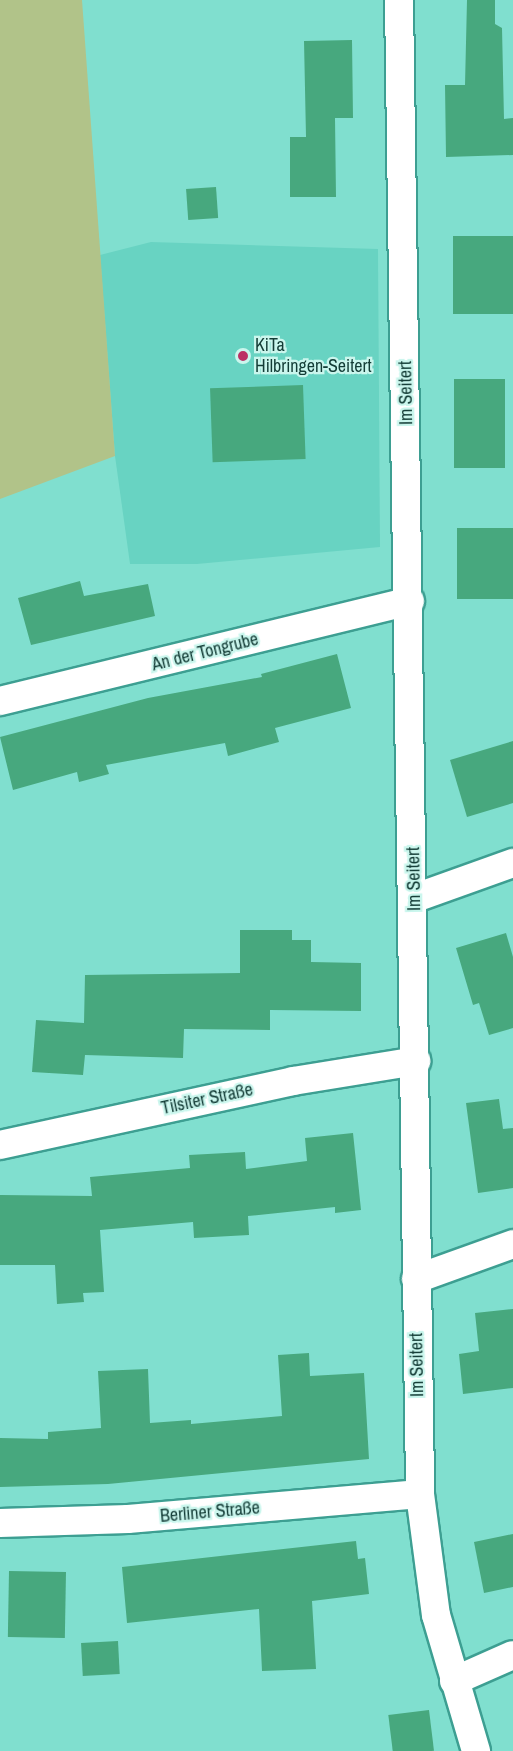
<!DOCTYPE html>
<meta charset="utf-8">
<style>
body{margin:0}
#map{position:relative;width:513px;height:1751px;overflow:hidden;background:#80dfcf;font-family:"Archivo Narrow",sans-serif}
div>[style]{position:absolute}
.built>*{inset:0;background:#68d3c2}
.green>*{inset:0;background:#b1c389}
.building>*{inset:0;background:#47a87e;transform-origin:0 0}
.roads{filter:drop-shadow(2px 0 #3d9f92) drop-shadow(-2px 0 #3d9f92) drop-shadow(0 2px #3d9f92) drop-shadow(0 -2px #3d9f92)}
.street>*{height:28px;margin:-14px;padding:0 14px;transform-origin:14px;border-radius:14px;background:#fff}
.dots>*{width:16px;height:16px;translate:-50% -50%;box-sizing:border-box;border:3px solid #caf6ed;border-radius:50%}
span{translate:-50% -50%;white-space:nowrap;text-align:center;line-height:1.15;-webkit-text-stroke:4.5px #caf6ed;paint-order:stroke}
.poi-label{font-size:18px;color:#133c36}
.left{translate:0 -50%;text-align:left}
.street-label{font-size:18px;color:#133c36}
</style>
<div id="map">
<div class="built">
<div style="clip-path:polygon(151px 242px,378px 249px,380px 547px,197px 564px,130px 564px,115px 456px,100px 255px)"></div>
</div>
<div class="green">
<div style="clip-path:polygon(0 0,82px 0,115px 456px,0 499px)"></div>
</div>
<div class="building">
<div style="clip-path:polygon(467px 0,495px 0,495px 24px,502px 28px,504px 119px,513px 118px,513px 155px,446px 157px,445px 85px,465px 85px)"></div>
<div style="clip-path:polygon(352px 40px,353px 118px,335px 118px,336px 197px,290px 197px,290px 137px,306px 137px,304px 41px)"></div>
<div style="left:216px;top:187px;width:31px;height:30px;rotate:86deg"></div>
<div style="left:453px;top:236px;width:60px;height:78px"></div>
<div style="left:454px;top:379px;width:51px;height:89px"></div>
<div style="left:303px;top:385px;width:74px;height:93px;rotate:88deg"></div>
<div style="left:513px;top:528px;width:71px;height:56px;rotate:90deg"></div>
<div style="clip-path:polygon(80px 581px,84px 596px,148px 584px,155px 616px,31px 645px,18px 598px)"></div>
<div style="clip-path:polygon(337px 654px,351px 708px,275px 728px,279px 742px,228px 756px,225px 743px,106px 765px,109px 774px,79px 782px,77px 772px,13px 790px,0 737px,148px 698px,262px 677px,261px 674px)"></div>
<div style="clip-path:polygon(513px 741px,513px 803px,467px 817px,450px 760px)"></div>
<div style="clip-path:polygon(240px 930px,292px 930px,292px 940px,311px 940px,311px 962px,361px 963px,361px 1011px,270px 1010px,270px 1030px,184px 1029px,183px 1058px,85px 1055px,83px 1075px,32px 1072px,36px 1020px,84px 1023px,85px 975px,240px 973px)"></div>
<div style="clip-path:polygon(506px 933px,513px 957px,513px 1028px,489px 1035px,479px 1003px,473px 1005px,456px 948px)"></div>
<div style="clip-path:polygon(499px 1099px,503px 1129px,513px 1128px,513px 1188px,478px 1193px,466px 1103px)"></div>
<div style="clip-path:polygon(353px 1133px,361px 1210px,335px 1213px,335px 1207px,248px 1216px,249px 1235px,194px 1238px,193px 1222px,100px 1230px,104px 1292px,83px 1293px,84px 1302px,57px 1304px,55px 1265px,0 1265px,0 1195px,92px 1196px,90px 1177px,190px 1168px,189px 1155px,245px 1152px,246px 1169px,307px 1161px,305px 1138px)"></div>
<div style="clip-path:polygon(513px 1309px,513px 1388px,463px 1394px,459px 1354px,479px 1351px,475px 1313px)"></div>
<div style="clip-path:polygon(309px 1353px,310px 1376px,364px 1373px,369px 1459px,108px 1484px,0 1487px,0 1438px,48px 1439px,48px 1432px,101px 1428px,98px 1371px,148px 1369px,150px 1423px,191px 1420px,191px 1424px,282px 1416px,278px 1355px)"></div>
<div style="clip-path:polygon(513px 1534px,513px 1587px,484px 1593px,474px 1542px)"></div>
<div style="clip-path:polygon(356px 1541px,358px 1559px,365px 1558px,369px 1594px,312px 1601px,316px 1669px,262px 1671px,259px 1609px,127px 1623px,122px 1567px)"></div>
<div style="left:9px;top:1571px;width:57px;height:66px;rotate:1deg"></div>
<div style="left:118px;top:1641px;width:33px;height:37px;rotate:87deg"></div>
<div style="left:429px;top:1710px;width:41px;height:41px;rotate:83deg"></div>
</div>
<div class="roads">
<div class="street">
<div style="left:399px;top:0;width:1494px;rotate:89.19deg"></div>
<div style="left:420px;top:1494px;width:122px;rotate:82.5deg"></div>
<div style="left:436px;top:1615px;width:142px;rotate:73.6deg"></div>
<div style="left:0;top:701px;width:422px;rotate:-13.7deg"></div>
<div style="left:415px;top:898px;width:104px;rotate:-19.7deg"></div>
<div style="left:0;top:1145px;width:300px;rotate:-12.3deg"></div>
<div style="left:293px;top:1081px;width:125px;rotate:-9.2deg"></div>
<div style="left:416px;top:1279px;width:103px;rotate:-19.8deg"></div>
<div style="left:0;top:1523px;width:128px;rotate:-1.8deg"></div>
<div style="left:128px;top:1519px;width:293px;rotate:-4.9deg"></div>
<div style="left:454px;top:1681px;width:64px;rotate:-23.8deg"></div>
</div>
</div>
<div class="dots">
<div style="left:243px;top:356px;background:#bc3065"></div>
</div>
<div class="poi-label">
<span class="left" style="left:255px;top:356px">KiTa<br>Hilbringen-Seitert</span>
</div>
<div class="street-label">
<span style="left:406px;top:393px;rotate:-91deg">Im Seitert</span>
<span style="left:205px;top:652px;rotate:-14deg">An der Tongrube</span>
<span style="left:414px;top:879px;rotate:-91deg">Im Seitert</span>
<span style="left:207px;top:1099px;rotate:-12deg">Tilsiter Straße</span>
<span style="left:417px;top:1365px;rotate:-91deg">Im Seitert</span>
<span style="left:210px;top:1512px;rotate:-5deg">Berliner Straße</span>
</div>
</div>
